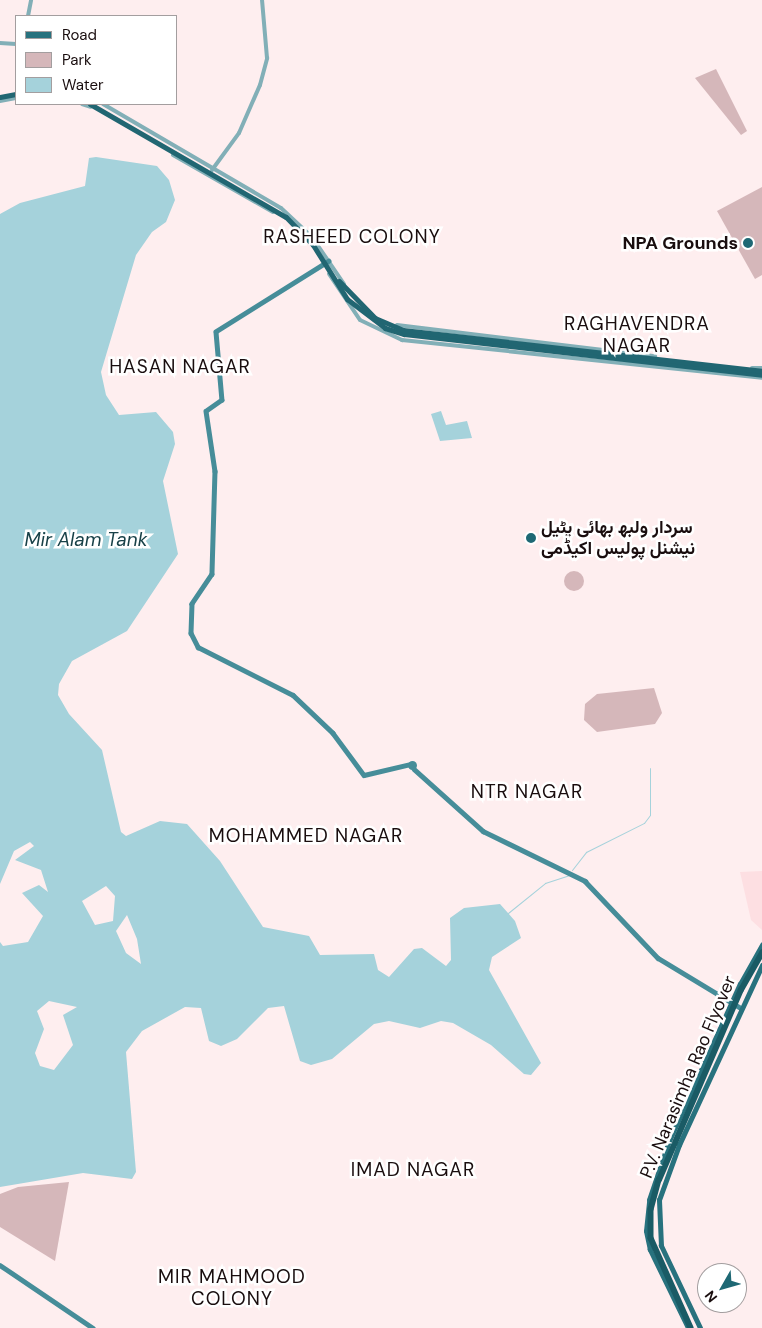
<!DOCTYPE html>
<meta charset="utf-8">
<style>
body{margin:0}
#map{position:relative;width:762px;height:1328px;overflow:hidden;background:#feeeef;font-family:"DM Sans",Vazirmatn,sans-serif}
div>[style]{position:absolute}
.built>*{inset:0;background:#fddfe2}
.green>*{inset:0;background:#d5b7ba}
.round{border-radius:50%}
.water>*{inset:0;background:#a5d2db}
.stream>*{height:1px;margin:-0.5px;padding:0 0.5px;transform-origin:0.5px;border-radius:0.5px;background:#a5d2db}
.tertiary>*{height:4px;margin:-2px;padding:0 2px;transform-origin:2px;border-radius:2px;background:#82afb7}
.secondary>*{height:4.5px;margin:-2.25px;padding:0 2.25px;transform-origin:2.25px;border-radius:2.25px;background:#468d99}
.secondary>.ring{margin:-2.25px;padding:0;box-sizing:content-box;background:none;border:4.5px solid #468d99;border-radius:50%}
.primary>*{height:4.5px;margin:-2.25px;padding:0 2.25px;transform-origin:2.25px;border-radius:2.25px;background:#28727e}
.trunk>*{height:5px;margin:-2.5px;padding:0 2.5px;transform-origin:2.5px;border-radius:2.5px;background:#216672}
.motorway>*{height:5.5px;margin:-2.75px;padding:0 2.75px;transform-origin:2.75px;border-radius:2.75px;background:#1a5b65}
.trunk-bridge>*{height:5px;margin:-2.5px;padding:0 2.5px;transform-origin:2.5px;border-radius:2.5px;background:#216672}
.motorway-bridge>*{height:5.5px;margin:-2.75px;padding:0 2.75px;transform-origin:2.75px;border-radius:2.75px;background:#1a5b65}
.dots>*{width:14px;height:14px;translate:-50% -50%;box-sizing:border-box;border:2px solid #fff;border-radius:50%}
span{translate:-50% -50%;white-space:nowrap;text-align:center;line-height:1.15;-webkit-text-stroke:5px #fff;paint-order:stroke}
.poi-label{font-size:18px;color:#190d0e;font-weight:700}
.right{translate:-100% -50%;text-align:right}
.left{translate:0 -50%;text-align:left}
.street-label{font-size:18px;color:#190d0e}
.neighbourhood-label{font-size:19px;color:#190d0e;letter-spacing:1px}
.water-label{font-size:19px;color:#184148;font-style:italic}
.legend{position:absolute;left:15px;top:15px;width:162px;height:90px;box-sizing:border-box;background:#fff;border:1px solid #a39e9f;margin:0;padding:6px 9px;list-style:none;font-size:15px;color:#190d0e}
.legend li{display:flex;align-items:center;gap:10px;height:25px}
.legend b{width:25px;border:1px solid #a39e9f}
.north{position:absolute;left:697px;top:1263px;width:50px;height:50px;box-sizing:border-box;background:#fff;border:1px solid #a39e9f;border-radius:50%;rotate:232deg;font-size:14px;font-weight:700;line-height:20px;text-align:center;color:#190d0e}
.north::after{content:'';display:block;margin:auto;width:18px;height:22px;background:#1e6874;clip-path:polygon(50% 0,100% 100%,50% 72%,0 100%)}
</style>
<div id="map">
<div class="built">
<div style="clip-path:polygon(762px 871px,762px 930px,751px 920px,740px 872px)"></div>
</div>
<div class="green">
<div style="clip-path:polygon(716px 69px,747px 131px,741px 135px,695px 78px)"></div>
<div style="clip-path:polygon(762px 187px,762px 275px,755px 279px,717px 211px)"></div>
<div class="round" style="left:564px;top:571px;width:20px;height:20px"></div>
<div style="clip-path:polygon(654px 688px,662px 713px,655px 724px,597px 732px,584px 720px,585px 704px,597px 694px)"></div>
<div style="clip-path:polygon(69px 1182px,55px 1261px,0 1227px,0 1194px,18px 1187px)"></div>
</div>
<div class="water">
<div style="clip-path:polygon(evenodd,96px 157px,157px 166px,169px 180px,175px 200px,166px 222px,152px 232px,136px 255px,101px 372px,106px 395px,119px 415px,156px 412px,173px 432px,175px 444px,163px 481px,178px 554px,127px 631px,72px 661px,59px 684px,58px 695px,69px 714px,102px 750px,121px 832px,126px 836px,160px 821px,187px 824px,220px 861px,263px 927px,309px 936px,320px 955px,374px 954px,378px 970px,389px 977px,414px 949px,422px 948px,446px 966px,451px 960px,450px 918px,464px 908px,500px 904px,515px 921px,521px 938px,492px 957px,489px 970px,541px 1063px,531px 1075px,524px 1074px,491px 1045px,453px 1023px,441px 1021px,420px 1028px,389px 1021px,374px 1024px,332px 1059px,311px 1065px,300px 1061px,284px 1006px,268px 1008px,237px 1039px,221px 1046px,209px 1041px,201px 1008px,185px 1007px,142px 1031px,126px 1052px,136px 1172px,132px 1179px,83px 1173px,0 1187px,0 942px,3px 946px,28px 942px,43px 916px,22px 893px,39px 885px,48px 892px,41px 870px,15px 860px,34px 846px,30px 842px,14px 851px,0 884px,0 214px,20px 203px,85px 186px,89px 158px,96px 157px,106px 886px,115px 896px,113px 921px,95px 925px,82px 901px,106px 886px,96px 157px,127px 915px,137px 939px,141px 964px,126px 953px,116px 931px,127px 915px,96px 157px,49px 1001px,77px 1007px,63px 1015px,73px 1045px,54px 1070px,40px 1066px,35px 1053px,44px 1029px,37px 1011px,49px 1001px)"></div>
<div style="clip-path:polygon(441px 411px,446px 425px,467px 421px,472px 438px,440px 441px,431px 414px)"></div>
</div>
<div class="stream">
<div style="left:572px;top:870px;width:23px;rotate:-52deg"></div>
<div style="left:586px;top:852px;width:65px;rotate:-26.6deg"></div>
<div style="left:644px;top:823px;width:10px;rotate:-53deg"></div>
<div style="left:650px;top:815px;width:47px;rotate:-90deg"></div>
<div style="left:508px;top:913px;width:48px;rotate:-39deg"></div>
<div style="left:545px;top:883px;width:25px;rotate:-18deg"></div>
</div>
<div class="tertiary">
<div style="left:28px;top:16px;width:16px;rotate:-79deg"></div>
<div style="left:0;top:43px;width:16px;rotate:4deg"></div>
<div style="left:0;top:101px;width:16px;rotate:-11deg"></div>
<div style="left:82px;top:104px;width:9px;rotate:18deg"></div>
<div style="left:103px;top:104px;width:206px;rotate:30.3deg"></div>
<div style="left:281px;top:208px;width:42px;rotate:43.1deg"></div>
<div style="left:312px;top:237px;width:57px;rotate:55.8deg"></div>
<div style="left:173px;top:155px;width:115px;rotate:29.7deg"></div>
<div style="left:212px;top:170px;width:46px;rotate:-53.9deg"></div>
<div style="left:239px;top:133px;width:52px;rotate:-66.4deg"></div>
<div style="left:260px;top:85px;width:28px;rotate:-75deg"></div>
<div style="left:267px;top:58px;width:58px;rotate:-94.9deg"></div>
<div style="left:329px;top:274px;width:55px;rotate:56deg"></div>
<div style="left:360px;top:320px;width:47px;rotate:25.5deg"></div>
<div style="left:402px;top:340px;width:362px;rotate:6deg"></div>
<div style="left:397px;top:325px;width:260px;rotate:6.9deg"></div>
<div style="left:752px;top:368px;width:10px"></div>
</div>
<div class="secondary">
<div style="left:329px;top:261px;width:133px;rotate:147.9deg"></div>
<div style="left:216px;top:332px;width:68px;rotate:85deg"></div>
<div style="left:222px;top:400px;width:19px;rotate:145deg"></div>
<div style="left:206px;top:411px;width:61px;rotate:81.5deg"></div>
<div style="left:215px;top:471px;width:103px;rotate:91.7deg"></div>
<div style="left:212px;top:574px;width:36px;rotate:124deg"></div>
<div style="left:192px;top:604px;width:29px;rotate:92deg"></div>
<div style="left:191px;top:633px;width:16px;rotate:63deg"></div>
<div style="left:198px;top:647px;width:106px;rotate:26.8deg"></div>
<div style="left:293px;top:695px;width:55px;rotate:43.5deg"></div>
<div style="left:333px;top:733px;width:52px;rotate:53.6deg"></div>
<div style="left:364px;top:775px;width:48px;rotate:-13.2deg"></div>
<div class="ring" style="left:410px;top:763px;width:1.5px;height:1.5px"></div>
<div style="left:414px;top:769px;width:93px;rotate:41.9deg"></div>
<div style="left:483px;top:831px;width:114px;rotate:26.1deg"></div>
<div style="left:585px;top:881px;width:106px;rotate:46.5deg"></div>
<div style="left:658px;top:958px;width:97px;rotate:31.1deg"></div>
<div style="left:0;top:1265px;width:112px;rotate:34.1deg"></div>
</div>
<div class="primary">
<div style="left:688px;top:1328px;width:87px;rotate:-116deg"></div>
<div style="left:650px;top:1250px;width:19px;rotate:-102deg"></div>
<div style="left:646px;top:1231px;width:31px;rotate:-84deg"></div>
<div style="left:649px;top:1200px;width:62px;rotate:-71.3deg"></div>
<div style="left:669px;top:1141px;width:172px;rotate:-65.7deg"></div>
<div style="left:740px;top:984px;width:45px;rotate:-60.6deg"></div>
<div style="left:700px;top:1328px;width:91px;rotate:-115.4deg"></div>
<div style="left:661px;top:1246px;width:46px;rotate:-92.5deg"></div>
<div style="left:659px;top:1200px;width:59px;rotate:-70deg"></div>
<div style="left:679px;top:1145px;width:198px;rotate:-65.2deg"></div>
</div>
<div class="trunk">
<div style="left:0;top:97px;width:16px;rotate:-11deg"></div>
</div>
<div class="motorway">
<div style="left:741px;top:990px;width:43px;rotate:-60.4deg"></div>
<div style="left:659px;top:1180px;width:30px;rotate:105deg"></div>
<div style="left:651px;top:1209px;width:29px;rotate:90deg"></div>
<div style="left:651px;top:1238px;width:98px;rotate:66deg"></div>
</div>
<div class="trunk-bridge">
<div style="left:90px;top:104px;width:226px;rotate:30deg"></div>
<div style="left:286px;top:217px;width:39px;rotate:46deg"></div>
<div style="left:313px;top:245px;width:64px;rotate:57.8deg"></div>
<div style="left:347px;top:299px;width:48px;rotate:37.3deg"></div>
<div style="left:385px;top:328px;width:20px;rotate:18deg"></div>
<div style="left:404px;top:334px;width:360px;rotate:6.5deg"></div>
<div style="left:339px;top:281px;width:52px;rotate:45.8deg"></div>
<div style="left:375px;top:318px;width:30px;rotate:23deg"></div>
<div style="left:403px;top:330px;width:361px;rotate:6.5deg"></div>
</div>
<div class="motorway-bridge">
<div style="left:659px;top:1180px;width:207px;rotate:-66.7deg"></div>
</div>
<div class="dots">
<div style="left:748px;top:243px;background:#1e6874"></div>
<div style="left:531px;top:538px;background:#1e6874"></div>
</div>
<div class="poi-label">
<span class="right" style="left:738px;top:243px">NPA Grounds</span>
<span class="left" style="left:541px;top:538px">سردار ولبھ بھائی پٹیل<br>نیشنل پولیس اکیڈمی</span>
</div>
<div class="street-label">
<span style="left:688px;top:1077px;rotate:-67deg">P.V. Narasimha Rao Flyover</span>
</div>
<div class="neighbourhood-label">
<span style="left:352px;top:237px">RASHEED COLONY</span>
<span style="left:637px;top:335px">RAGHAVENDRA<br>NAGAR</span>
<span style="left:180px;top:367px">HASAN NAGAR</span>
<span style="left:527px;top:792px">NTR NAGAR</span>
<span style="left:306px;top:836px">MOHAMMED NAGAR</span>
<span style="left:413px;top:1170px">IMAD NAGAR</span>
<span style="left:232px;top:1288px">MIR MAHMOOD<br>COLONY</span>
</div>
<div class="water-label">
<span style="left:86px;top:540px">Mir Alam Tank</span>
</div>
<ul class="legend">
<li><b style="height:6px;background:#28727e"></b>Road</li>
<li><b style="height:14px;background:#d5b7ba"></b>Park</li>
<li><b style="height:14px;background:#a5d2db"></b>Water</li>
</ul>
<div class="north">N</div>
</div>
